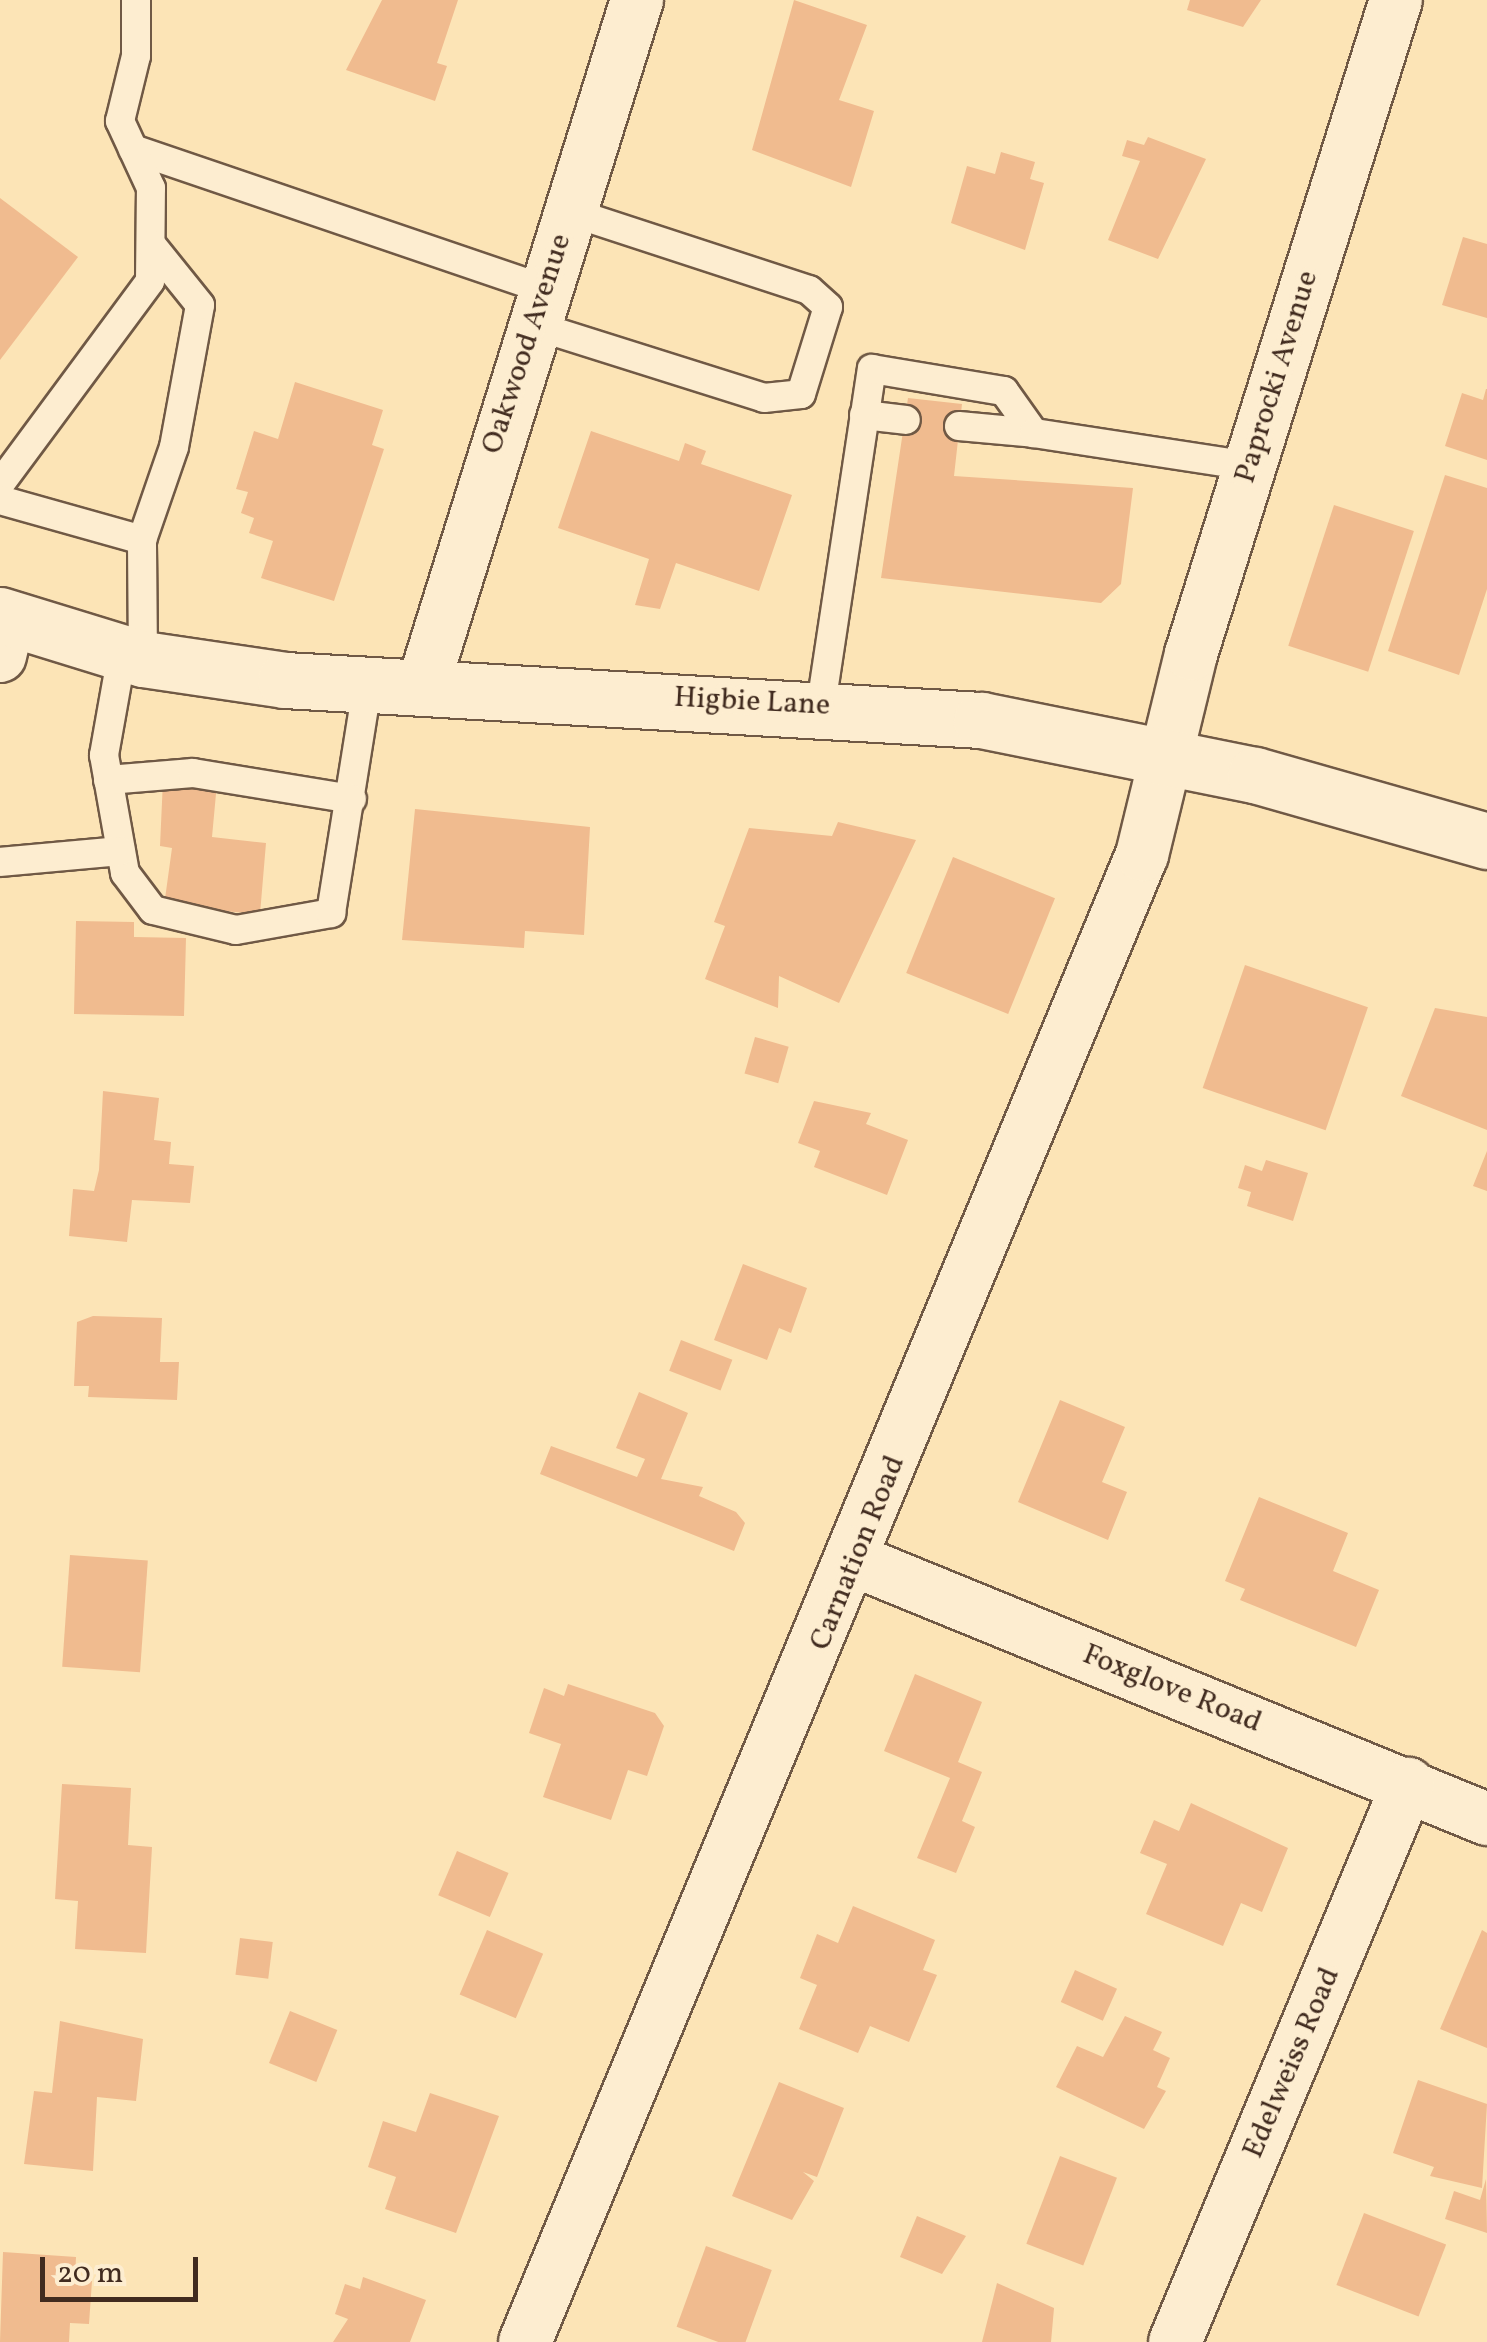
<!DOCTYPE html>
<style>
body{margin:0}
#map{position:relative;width:1487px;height:2342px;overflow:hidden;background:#fce4b6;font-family:Vollkorn,serif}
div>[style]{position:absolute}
.building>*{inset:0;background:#f0bb8f;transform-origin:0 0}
.roads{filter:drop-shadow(2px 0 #705945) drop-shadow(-2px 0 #705945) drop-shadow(0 2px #705945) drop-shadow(0 -2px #705945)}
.lane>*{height:28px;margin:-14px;padding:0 14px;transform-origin:14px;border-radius:14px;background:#fdedd0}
.street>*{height:52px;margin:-26px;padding:0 26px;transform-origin:26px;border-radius:26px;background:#fdedd0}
.secondary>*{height:55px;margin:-27.5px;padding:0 27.5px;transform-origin:27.5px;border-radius:27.5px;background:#fdedd0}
span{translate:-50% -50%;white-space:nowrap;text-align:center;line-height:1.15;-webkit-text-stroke:10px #fdedd0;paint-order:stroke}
.street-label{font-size:30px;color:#412b1f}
.scale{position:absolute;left:40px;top:2257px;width:158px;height:45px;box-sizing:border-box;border:5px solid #412b1f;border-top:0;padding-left:12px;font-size:30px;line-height:35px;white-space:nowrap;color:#412b1f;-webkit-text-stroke:8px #fdedd0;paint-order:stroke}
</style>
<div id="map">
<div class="building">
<div style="clip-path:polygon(382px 0,458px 0,437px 63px,447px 66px,435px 101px,346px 70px)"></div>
<div style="clip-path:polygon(794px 0,867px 25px,839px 100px,874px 111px,851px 187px,752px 150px)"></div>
<div style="clip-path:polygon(1190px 0,1261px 0,1243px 27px,1187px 10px)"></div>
<div style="clip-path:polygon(1148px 137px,1206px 159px,1158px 259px,1108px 240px,1140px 161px,1122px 156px,1127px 140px,1144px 145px)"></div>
<div style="clip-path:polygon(1001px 152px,1035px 162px,1030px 179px,1044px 183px,1025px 250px,951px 223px,967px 166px,995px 174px)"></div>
<div style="clip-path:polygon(0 198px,78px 257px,0 360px)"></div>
<div style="clip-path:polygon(1463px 237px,1487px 244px,1487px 318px,1442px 305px)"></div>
<div style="clip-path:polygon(295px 382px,383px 410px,372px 445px,384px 449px,334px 601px,261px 578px,273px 541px,249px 533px,254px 518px,241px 513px,248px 492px,236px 489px,254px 431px,278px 439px)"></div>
<div style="clip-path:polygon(1486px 389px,1487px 389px,1487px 460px,1445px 446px,1462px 393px,1483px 400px)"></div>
<div style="clip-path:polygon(908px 398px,962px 404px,954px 476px,1133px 488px,1121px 584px,1101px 603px,881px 578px)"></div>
<div style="clip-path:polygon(591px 431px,679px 461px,685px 443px,706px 451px,701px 464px,792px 495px,759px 591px,676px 563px,660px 609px,635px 605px,649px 559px,558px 528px)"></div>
<div style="clip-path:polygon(1445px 475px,1487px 488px,1487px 589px,1459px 675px,1388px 651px)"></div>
<div style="left:1334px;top:505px;width:84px;height:148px;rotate:18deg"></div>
<div style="clip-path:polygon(163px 780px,217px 783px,212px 837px,266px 843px,260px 914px,164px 906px,172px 848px,160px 846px)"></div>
<div style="clip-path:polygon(415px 809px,590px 827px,584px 935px,525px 931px,524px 948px,402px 940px)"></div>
<div style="clip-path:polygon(838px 822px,916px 840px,839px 1003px,779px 976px,778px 1008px,705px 979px,725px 926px,714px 922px,749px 828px,832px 836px)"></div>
<div style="left:953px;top:857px;width:110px;height:125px;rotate:22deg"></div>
<div style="clip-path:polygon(76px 921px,134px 922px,134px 937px,186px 938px,184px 1016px,74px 1014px)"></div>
<div style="left:1245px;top:965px;width:130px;height:130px;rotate:19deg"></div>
<div style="clip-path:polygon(1435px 1008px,1487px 1017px,1487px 1130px,1401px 1096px)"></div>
<div style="left:755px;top:1037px;width:35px;height:38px;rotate:16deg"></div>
<div style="clip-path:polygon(103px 1091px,159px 1098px,154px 1140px,171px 1142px,169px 1164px,194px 1166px,190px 1203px,132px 1200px,127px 1242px,69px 1236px,73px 1189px,94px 1191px,99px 1170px)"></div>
<div style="clip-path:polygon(814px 1101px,871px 1113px,866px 1124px,908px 1140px,887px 1195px,814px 1167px,820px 1151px,798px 1143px)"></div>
<div style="clip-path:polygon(1487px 1151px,1487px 1191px,1473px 1186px)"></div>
<div style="clip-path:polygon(1266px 1160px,1308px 1173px,1293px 1221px,1247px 1206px,1251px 1192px,1238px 1188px,1245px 1165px,1262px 1171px)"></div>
<div style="clip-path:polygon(743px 1264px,807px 1288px,791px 1333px,779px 1328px,767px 1360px,714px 1340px)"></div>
<div style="clip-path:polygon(93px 1316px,162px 1318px,160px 1362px,179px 1362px,177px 1400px,88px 1397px,89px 1386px,74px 1386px,77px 1322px)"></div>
<div style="left:681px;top:1340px;width:55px;height:33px;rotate:21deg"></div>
<div style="clip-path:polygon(639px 1392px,688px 1413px,661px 1479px,703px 1487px,699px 1496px,736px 1512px,745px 1523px,734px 1551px,540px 1474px,551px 1446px,637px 1477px,645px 1459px,616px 1448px)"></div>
<div style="clip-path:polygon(1060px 1400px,1125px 1427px,1102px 1482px,1127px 1492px,1108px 1540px,1018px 1502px)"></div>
<div style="clip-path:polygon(1259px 1497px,1348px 1533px,1333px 1571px,1379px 1590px,1356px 1647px,1240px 1600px,1245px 1589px,1225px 1581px)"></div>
<div style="left:70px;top:1555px;width:78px;height:112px;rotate:4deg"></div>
<div style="clip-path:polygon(915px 1674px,982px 1702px,958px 1762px,982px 1772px,962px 1821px,975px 1827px,956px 1873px,917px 1858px,950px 1778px,884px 1751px)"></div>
<div style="clip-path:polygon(568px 1684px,655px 1713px,664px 1726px,647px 1776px,628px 1770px,611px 1820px,543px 1797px,561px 1744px,529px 1733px,544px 1688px,564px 1696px)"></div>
<div style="clip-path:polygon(62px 1784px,131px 1788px,128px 1845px,152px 1847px,146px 1953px,75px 1949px,78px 1901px,55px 1899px)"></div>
<div style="clip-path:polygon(1191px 1803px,1288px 1848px,1262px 1912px,1241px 1903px,1223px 1946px,1146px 1914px,1167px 1864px,1140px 1853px,1154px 1820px,1179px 1831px)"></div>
<div style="left:457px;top:1851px;width:56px;height:48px;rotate:23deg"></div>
<div style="clip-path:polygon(853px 1906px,935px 1940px,923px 1970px,937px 1975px,909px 2042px,870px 2026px,858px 2053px,799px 2029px,817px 1985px,800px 1978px,817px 1934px,838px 1943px)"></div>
<div style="left:487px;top:1930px;width:61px;height:70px;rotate:23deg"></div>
<div style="clip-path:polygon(1482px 1930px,1487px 1933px,1487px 2048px,1440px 2029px)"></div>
<div style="left:240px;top:1938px;width:33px;height:37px;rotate:7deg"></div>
<div style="left:1075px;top:1970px;width:46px;height:35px;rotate:24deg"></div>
<div style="left:290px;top:2011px;width:51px;height:56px;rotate:22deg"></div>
<div style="clip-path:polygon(1125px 2016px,1162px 2032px,1153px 2050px,1170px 2058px,1157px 2087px,1166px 2091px,1144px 2129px,1056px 2087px,1077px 2046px,1103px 2057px)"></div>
<div style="clip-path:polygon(60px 2021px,143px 2039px,136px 2101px,97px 2097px,93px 2171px,24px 2164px,34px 2091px,52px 2093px)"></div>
<div style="clip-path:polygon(1418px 2080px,1487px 2104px,1482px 2188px,1430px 2176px,1434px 2167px,1393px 2153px)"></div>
<div style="clip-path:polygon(779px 2082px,844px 2108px,817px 2177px,803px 2172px,814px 2181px,792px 2220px,732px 2196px)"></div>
<div style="clip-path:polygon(430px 2093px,499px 2116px,456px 2233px,385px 2209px,396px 2177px,368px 2167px,383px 2121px,416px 2132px)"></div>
<div style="left:1060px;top:2156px;width:61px;height:94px;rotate:21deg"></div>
<div style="clip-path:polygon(1486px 2179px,1487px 2233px,1445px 2219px,1454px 2191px,1480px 2200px)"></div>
<div style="left:1364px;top:2213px;width:88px;height:77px;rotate:21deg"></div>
<div style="clip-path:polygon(917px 2216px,966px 2236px,942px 2274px,900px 2257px)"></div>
<div style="left:706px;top:2246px;width:70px;height:86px;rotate:20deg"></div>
<div style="clip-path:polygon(3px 2252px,76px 2257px,75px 2279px,92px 2281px,89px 2324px,70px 2323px,69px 2342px,0 2342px)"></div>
<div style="clip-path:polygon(363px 2277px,426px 2300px,410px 2342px,333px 2342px,348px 2319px,335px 2314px,345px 2284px,360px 2289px)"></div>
<div style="clip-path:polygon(997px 2283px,1054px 2308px,1051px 2342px,982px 2342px)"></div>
</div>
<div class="roads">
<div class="lane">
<div style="left:133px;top:149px;width:435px;rotate:18.8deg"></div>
<div style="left:533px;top:325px;width:242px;rotate:17.5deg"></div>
<div style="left:764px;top:398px;width:37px;rotate:-6deg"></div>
<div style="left:801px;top:394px;width:91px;rotate:-72.8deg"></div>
<div style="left:828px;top:307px;width:25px;rotate:-138deg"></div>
<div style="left:809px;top:290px;width:251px;rotate:-161.9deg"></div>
<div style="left:864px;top:415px;width:42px;rotate:6.8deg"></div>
<div style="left:959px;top:426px;width:75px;rotate:5.3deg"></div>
<div style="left:0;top:484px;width:252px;rotate:-53.5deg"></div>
<div style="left:150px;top:281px;width:93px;rotate:-89.4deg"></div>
<div style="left:151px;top:188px;width:74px;rotate:-114.8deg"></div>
<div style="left:120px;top:121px;width:67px;rotate:-76.2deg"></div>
<div style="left:136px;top:56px;width:56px;rotate:-90deg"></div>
<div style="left:0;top:500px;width:148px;rotate:15.7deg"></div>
<div style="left:122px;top:654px;width:103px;rotate:100.1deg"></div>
<div style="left:104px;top:755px;width:120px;rotate:79.9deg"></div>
<div style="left:125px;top:873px;width:46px;rotate:52.9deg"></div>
<div style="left:153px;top:910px;width:85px;rotate:13.5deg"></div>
<div style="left:236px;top:930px;width:97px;rotate:-10.1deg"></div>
<div style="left:331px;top:913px;width:229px;rotate:-80.9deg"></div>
<div style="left:143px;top:659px;width:119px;rotate:-90.5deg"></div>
<div style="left:142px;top:540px;width:98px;rotate:-71deg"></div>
<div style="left:174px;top:447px;width:144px;rotate:-79.6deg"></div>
<div style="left:200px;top:305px;width:78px;rotate:-128.8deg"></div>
<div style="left:821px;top:705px;width:340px;rotate:-81.4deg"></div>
<div style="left:872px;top:369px;width:134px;rotate:9.5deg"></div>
<div style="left:1004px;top:391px;width:52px;rotate:54.5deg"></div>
<div style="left:1034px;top:433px;width:218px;rotate:8.7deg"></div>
<div style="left:108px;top:780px;width:85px;rotate:-4.7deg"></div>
<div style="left:193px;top:773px;width:161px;rotate:9.3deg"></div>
<div style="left:0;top:862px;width:121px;rotate:-5.2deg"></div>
</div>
<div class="street">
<div style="left:0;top:656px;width:39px;rotate:-77deg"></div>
<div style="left:422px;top:689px;width:722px;rotate:-72.67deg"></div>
<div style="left:856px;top:1561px;width:682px;rotate:22.24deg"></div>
<div style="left:525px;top:2342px;width:1610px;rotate:-67.47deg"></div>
<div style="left:1142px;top:855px;width:207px;rotate:-76.3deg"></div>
<div style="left:1191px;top:654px;width:685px;rotate:-72.6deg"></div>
<div style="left:1175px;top:2342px;width:605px;rotate:-67.34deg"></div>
</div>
<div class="secondary">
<div style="left:0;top:615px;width:150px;rotate:17.1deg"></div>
<div style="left:143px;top:659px;width:144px;rotate:8.4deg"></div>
<div style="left:285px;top:680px;width:697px;rotate:3.29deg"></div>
<div style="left:981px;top:720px;width:279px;rotate:11.4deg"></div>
<div style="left:1255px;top:775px;width:241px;rotate:15.9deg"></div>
</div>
</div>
<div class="street-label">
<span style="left:527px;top:344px;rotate:-72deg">Oakwood Avenue</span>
<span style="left:1277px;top:377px;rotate:-73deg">Paprocki Avenue</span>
<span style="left:752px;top:702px;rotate:3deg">Higbie Lane</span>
<span style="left:858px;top:1553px;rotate:-68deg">Carnation Road</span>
<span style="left:1172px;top:1689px;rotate:22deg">Foxglove Road</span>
<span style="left:1292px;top:2063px;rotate:-67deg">Edelweiss Road</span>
</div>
<div class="scale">20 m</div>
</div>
